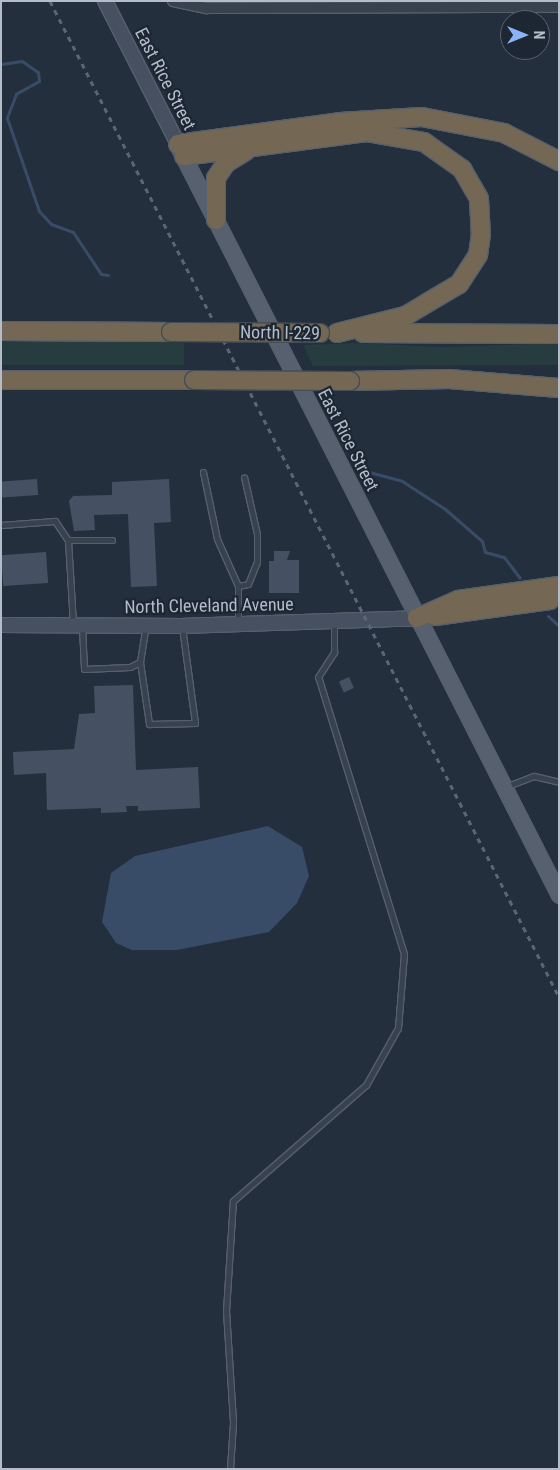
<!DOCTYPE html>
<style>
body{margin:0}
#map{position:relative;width:560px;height:1470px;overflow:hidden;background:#242f3e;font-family:"Roboto Condensed",sans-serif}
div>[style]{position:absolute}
.green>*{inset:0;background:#263c3f;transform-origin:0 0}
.water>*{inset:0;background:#394c67}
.stream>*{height:3px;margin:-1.5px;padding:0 1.5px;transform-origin:1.5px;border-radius:1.5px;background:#394c67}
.building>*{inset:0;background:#455162;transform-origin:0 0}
.roads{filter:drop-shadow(1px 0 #565f6c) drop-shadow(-1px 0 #565f6c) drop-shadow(0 1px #565f6c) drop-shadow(0 -1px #565f6c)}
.lane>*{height:5px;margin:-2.5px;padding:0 2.5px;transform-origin:2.5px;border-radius:2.5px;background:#38414e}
.street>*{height:10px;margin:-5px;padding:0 5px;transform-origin:5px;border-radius:5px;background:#38414e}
.secondary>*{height:14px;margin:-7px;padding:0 7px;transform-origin:7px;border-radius:7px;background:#465061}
.primary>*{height:15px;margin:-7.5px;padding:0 7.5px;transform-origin:7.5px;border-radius:7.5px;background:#56606e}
.highway>*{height:18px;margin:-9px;padding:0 9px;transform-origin:9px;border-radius:9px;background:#746855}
.rail>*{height:3px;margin-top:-1.5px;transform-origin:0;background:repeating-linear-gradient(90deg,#5a6575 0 5px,transparent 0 10px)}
.bridges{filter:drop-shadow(1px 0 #434c59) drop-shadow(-1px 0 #434c59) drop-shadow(0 1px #434c59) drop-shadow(0 -1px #434c59)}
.highway-bridge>*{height:18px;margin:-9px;padding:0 9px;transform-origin:9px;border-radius:9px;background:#746855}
span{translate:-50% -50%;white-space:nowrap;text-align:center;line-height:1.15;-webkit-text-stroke:4.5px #1d2633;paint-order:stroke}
.street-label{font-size:18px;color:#b4bcc9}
.frame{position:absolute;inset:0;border:2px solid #b4bcc9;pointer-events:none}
.north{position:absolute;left:500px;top:10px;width:50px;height:50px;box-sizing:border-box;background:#1d2633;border:1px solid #59626f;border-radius:50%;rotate:90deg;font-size:14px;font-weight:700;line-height:20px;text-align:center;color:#b4bcc9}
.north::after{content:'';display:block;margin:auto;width:18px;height:22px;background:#8ab4f8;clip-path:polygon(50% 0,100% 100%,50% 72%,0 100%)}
</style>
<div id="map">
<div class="green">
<div style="left:1px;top:341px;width:183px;height:24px"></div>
<div style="clip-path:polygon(355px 343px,441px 347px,559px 343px,559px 365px,313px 366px,303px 345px)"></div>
</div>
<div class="water">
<div style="clip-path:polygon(268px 826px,302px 847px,309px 876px,297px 903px,269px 932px,177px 950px,132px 950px,116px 943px,102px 922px,111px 873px,135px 856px)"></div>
</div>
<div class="stream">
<div style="left:1px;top:64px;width:21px;rotate:-8deg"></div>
<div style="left:22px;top:61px;width:19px;rotate:35deg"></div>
<div style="left:38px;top:72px;width:9px;rotate:84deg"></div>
<div style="left:39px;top:81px;width:26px;rotate:151deg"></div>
<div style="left:16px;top:94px;width:26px;rotate:111deg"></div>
<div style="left:7px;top:118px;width:98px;rotate:71deg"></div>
<div style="left:39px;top:211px;width:18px;rotate:47deg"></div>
<div style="left:51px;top:224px;width:23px;rotate:20deg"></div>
<div style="left:73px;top:232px;width:50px;rotate:56.3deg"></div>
<div style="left:101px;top:274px;width:7px;rotate:8deg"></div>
<div style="left:369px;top:472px;width:34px;rotate:15deg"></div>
<div style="left:402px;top:481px;width:51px;rotate:33.1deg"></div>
<div style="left:445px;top:509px;width:49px;rotate:40.9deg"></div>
<div style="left:482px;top:541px;width:11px;rotate:75deg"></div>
<div style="left:485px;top:552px;width:20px;rotate:15deg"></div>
<div style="left:504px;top:557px;width:26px;rotate:53deg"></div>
<div style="left:548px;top:616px;width:15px;rotate:42deg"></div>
</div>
<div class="building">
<div style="left:37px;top:479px;width:16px;height:36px;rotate:86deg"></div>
<div style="clip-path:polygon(169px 479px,171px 522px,154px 523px,157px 586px,131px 587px,128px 514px,94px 515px,95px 530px,74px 531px,69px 501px,73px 496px,112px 495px,112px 482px)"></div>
<div style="clip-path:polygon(274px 551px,290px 551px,287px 560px,299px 560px,299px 593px,269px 593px,269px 561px,274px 561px)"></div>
<div style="left:46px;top:552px;width:31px;height:45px;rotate:86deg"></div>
<div style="left:349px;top:677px;width:12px;height:11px;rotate:66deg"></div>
<div style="clip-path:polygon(133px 685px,136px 770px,198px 767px,200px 808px,138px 811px,138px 806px,126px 806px,127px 812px,101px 813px,101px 808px,47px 810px,46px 773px,14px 775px,13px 752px,74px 749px,79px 714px,95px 713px,94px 686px)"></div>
</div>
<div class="roads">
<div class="lane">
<div style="left:203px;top:472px;width:68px;rotate:78.2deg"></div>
<div style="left:217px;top:539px;width:51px;rotate:65.9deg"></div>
<div style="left:238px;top:586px;width:38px;rotate:90deg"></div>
<div style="left:1px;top:525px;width:54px;rotate:-4.2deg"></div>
<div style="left:55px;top:521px;width:23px;rotate:56deg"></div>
<div style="left:68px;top:540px;width:85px;rotate:86.6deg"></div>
<div style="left:68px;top:540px;width:44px"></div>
<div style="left:238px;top:586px;width:10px;rotate:-11deg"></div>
<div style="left:248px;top:584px;width:24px;rotate:-68deg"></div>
<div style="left:257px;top:562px;width:28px;rotate:-90deg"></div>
<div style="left:257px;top:534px;width:58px;rotate:-102.8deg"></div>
<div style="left:82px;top:626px;width:43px;rotate:87.3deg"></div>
<div style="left:84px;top:669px;width:46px;rotate:-2.5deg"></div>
<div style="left:130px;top:667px;width:11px;rotate:-27deg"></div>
<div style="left:140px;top:662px;width:36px;rotate:-81deg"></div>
<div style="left:140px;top:662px;width:63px;rotate:81.7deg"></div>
<div style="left:149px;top:724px;width:46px;rotate:-1.2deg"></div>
<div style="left:195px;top:723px;width:97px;rotate:-97.7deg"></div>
<div style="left:505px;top:787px;width:31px;rotate:-21deg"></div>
<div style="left:534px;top:776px;width:26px;rotate:13deg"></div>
<div style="left:230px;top:1469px;width:47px;rotate:-86.3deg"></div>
<div style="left:233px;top:1422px;width:111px;rotate:-93.6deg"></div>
<div style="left:226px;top:1311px;width:110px;rotate:-86.4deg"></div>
<div style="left:233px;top:1201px;width:176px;rotate:-41.1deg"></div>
<div style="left:366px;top:1085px;width:65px;rotate:-60.7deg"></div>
<div style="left:398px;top:1028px;width:74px;rotate:-85.4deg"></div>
<div style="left:404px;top:954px;width:290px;rotate:-107.2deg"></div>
<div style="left:318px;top:677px;width:30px;rotate:-57deg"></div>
<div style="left:334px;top:652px;width:29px;rotate:-90deg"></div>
</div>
<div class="street">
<div style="left:173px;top:1px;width:35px;rotate:12deg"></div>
<div style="left:207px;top:8px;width:352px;rotate:-0.2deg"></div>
</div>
<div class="secondary">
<div style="left:105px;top:1px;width:161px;rotate:63deg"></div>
<div style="left:1px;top:625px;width:180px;rotate:0.3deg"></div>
<div style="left:181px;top:626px;width:236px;rotate:-1.9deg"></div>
</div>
<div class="primary">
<div style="left:179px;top:148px;width:838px;rotate:63.04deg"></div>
</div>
<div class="highway">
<div style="left:178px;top:144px;width:163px;rotate:-7.7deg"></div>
<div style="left:340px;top:122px;width:82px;rotate:-3.5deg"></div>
<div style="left:422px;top:117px;width:84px;rotate:11deg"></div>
<div style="left:504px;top:133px;width:62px;rotate:27deg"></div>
<div style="left:184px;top:156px;width:184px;rotate:-7.5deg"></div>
<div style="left:366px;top:132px;width:59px;rotate:9.8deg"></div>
<div style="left:424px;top:142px;width:47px;rotate:35.4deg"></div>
<div style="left:462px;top:169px;width:34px;rotate:60deg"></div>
<div style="left:479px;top:199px;width:35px;rotate:87deg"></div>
<div style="left:481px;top:234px;width:21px;rotate:98deg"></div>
<div style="left:478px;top:255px;width:35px;rotate:123deg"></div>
<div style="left:459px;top:284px;width:63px;rotate:149.3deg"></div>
<div style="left:405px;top:316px;width:70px;rotate:166deg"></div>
<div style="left:216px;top:220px;width:42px;rotate:-90deg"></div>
<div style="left:216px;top:178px;width:18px;rotate:-56deg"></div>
<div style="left:226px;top:163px;width:23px;rotate:-31deg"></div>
<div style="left:1px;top:331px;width:170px;rotate:0.3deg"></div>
<div style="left:363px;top:333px;width:196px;rotate:0.3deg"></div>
<div style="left:1px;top:380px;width:193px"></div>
<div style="left:350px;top:381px;width:99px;rotate:-1.2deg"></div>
<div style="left:449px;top:379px;width:110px;rotate:4.7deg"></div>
<div style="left:435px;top:616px;width:116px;rotate:-7.9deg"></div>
<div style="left:417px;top:618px;width:45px;rotate:-23.7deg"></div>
<div style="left:458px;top:600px;width:102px;rotate:-7.9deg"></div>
</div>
</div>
<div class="rail">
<div style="left:50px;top:1px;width:1119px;rotate:62.93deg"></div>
</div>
<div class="bridges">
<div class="highway-bridge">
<div style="left:171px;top:332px;width:149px;rotate:0.4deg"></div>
<div style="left:194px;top:380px;width:156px;rotate:0.4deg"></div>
</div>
</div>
<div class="street-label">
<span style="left:165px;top:79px;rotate:63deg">East Rice Street</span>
<span style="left:280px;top:333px;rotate:1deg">North I-229</span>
<span style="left:348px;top:440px;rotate:63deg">East Rice Street</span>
<span style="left:209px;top:606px;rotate:-1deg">North Cleveland Avenue</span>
</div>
<div class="frame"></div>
<div class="north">N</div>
</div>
